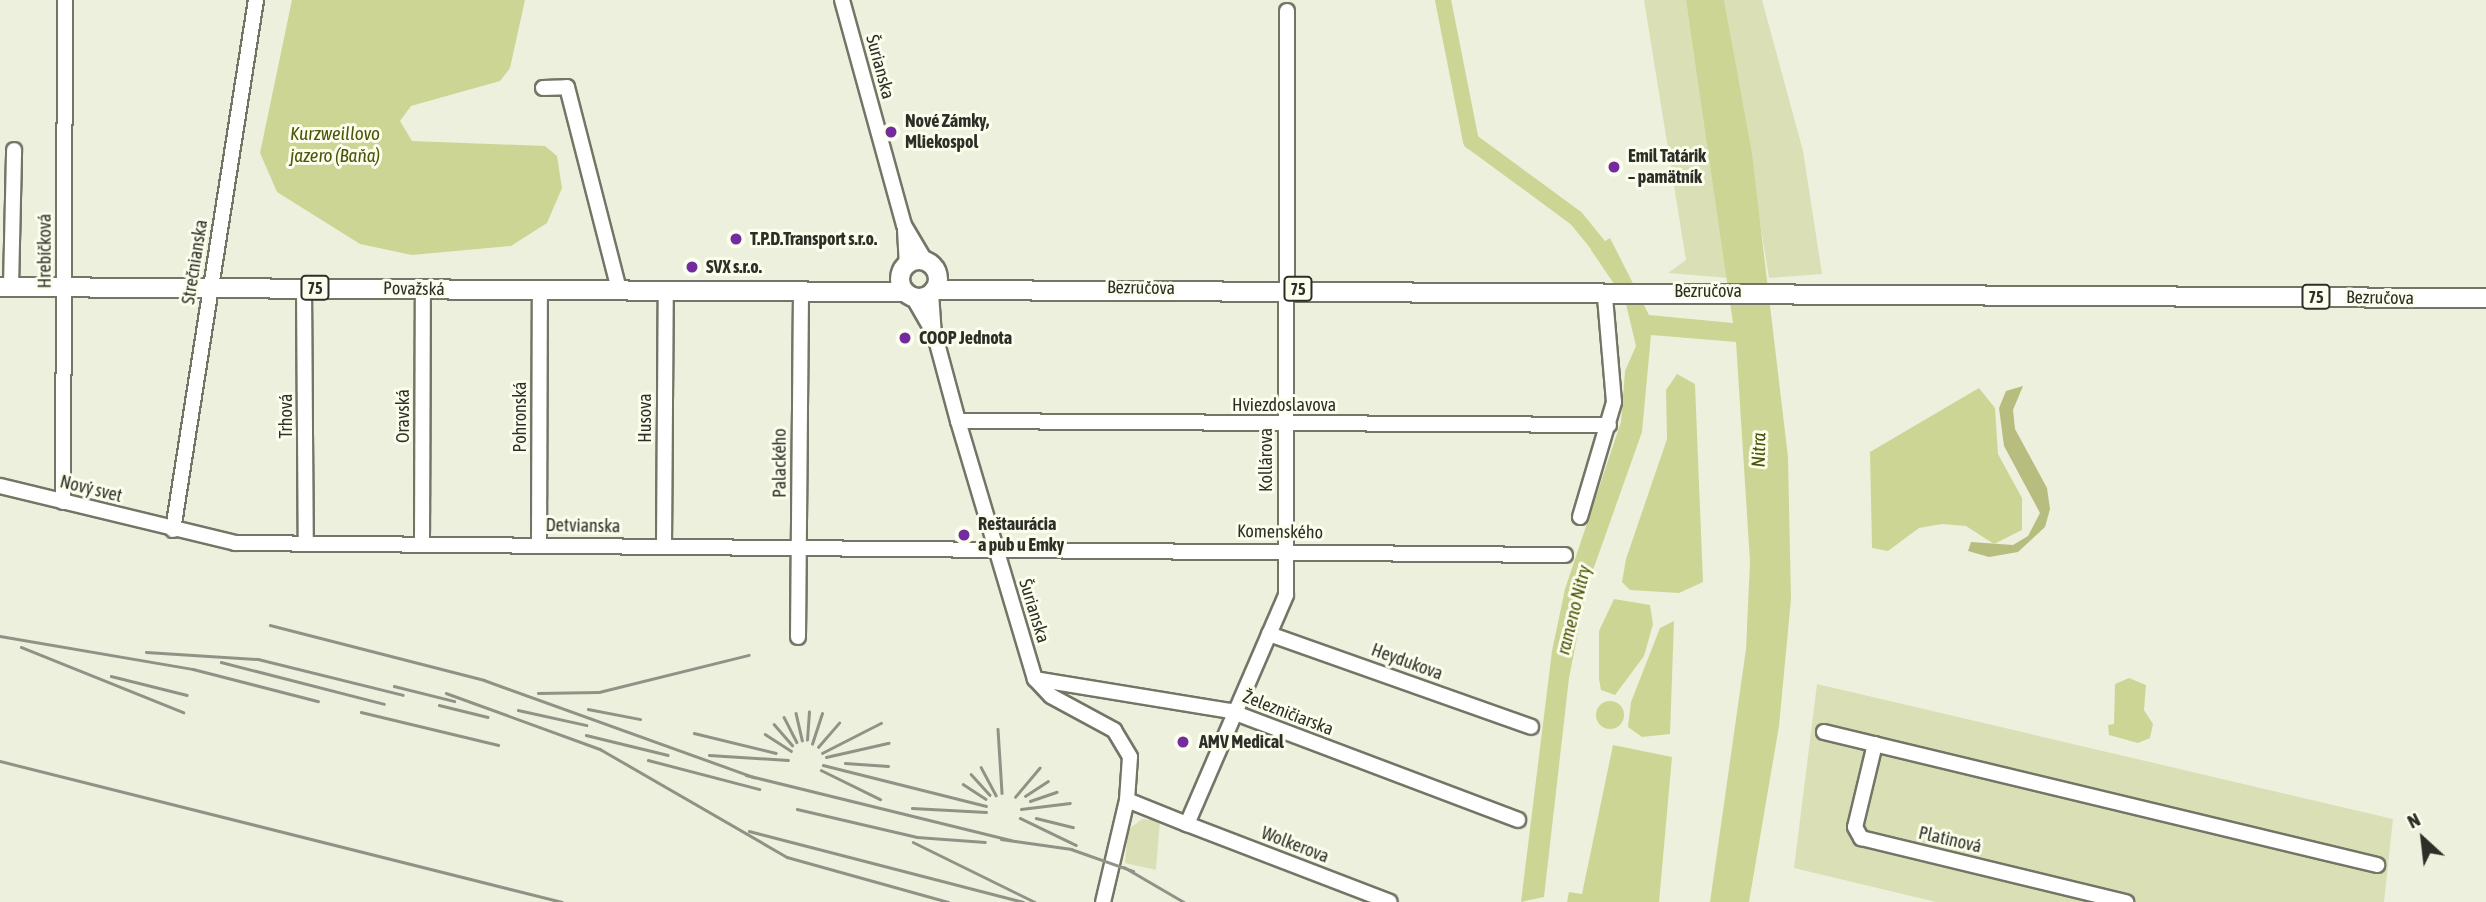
<!DOCTYPE html>
<meta charset="utf-8">
<style>
body{margin:0}
#map{position:relative;width:2486px;height:902px;overflow:hidden;background:#eef0de;font-family:"Asap Condensed",sans-serif}
div>[style]{position:absolute}
.green>*{inset:0;background:#dadfb5}
.forest>*{inset:0;background:#b6bd7e}
.water>*{inset:0;background:#cdd595}
.round{border-radius:50%}
.river>*{height:16px;margin:-8px;padding:0 8px;transform-origin:8px;border-radius:8px;background:#cdd595}
.roads{filter:drop-shadow(2px 0 #737566) drop-shadow(-2px 0 #737566) drop-shadow(0 2px #737566) drop-shadow(0 -2px #737566)}
.minor>*{height:14px;margin:-7px;padding:0 7px;transform-origin:7px;border-radius:7px;background:#fff}
.major>*{height:18px;margin:-9px;padding:0 9px;transform-origin:9px;border-radius:9px;background:#fff}
.major>.ring{margin:-9px;padding:0;box-sizing:content-box;background:none;border:18px solid #fff;border-radius:50%}
.rail>*{height:2.5px;margin:-1.25px;padding:0 1.25px;transform-origin:1.25px;border-radius:1.25px;background:#919286}
.dots>*{width:19px;height:19px;translate:-50% -50%;box-sizing:border-box;border:4px solid #fbfeec;border-radius:50%}
span{translate:-50% -50%;white-space:nowrap;text-align:center;line-height:1.15;-webkit-text-stroke:6px #fbfeec;paint-order:stroke}
.shield-label span{padding:2px 5px;background:#fbfeec;border:2px solid;border-radius:5px;-webkit-text-stroke-width:0}
.shield-label{font-size:16px;color:#2d2e27;font-weight:700}
.street-label{font-size:18px;color:#2d2e27}
.poi-label{font-size:18px;color:#2d2e27;font-weight:700}
.left{translate:0 -50%;text-align:left}
.water-label{font-size:19px;color:#4f5308;font-style:italic}
.north{position:absolute;left:2388px;top:804px;width:70px;height:70px;-webkit-text-stroke:5px #fbfeec;paint-order:stroke;rotate:333deg;font-size:19px;font-weight:700;line-height:28px;text-align:center;color:#2d2e27}
.north::after{content:'';display:block;margin:auto;width:24px;height:32px;background:#2d2e27;clip-path:polygon(50% 0,100% 100%,50% 72%,0 100%)}
</style>
<div id="map">
<div class="green">
<div style="clip-path:polygon(1644px 0,1686px 0,1729px 278px,1668px 273px,1686px 260px)"></div>
<div style="clip-path:polygon(1724px 0,1762px 0,1803px 151px,1822px 274px,1769px 278px)"></div>
<div style="clip-path:polygon(1817px 684px,2393px 819px,2384px 902px,1936px 902px,1794px 868px)"></div>
<div style="clip-path:polygon(1142px 819px,1160px 821px,1156px 870px,1125px 863px,1128px 830px)"></div>
</div>
<div class="forest">
<div style="clip-path:polygon(2023px 386px,2013px 410px,2015px 429px,2047px 488px,2050px 509px,2045px 527px,2018px 552px,1989px 557px,1968px 551px,1971px 542px,2013px 545px,2028px 536px,2040px 513px,2004px 446px,1999px 408px,2006px 391px)"></div>
</div>
<div class="water">
<div style="clip-path:polygon(292px 0,525px 0,510px 68px,500px 81px,411px 106px,400px 121px,412px 141px,545px 146px,557px 156px,562px 188px,547px 223px,511px 246px,412px 255px,360px 244px,277px 192px,260px 153px)"></div>
<div style="clip-path:polygon(1686px 0,1724px 0,1752px 154px,1788px 457px,1791px 599px,1779px 726px,1749px 902px,1710px 902px,1746px 649px,1750px 562px,1736px 342px,1651px 335px,1642px 432px,1587px 587px,1569px 678px,1544px 897px,1521px 902px,1552px 651px,1565px 589px,1621px 422px,1625px 371px,1636px 346px,1625px 300px,1591px 250px,1610px 238px,1649px 315px,1733px 323px)"></div>
<div style="clip-path:polygon(1677px 374px,1695px 384px,1703px 582px,1679px 593px,1630px 590px,1622px 582px,1626px 559px,1667px 439px,1666px 390px)"></div>
<div style="clip-path:polygon(1979px 388px,1995px 408px,1998px 454px,2022px 498px,2022px 530px,1994px 544px,1966px 526px,1942px 524px,1919px 528px,1888px 551px,1872px 548px,1870px 452px)"></div>
<div style="clip-path:polygon(1614px 599px,1650px 605px,1653px 624px,1644px 656px,1615px 695px,1601px 690px,1599px 679px,1599px 631px)"></div>
<div style="clip-path:polygon(1674px 621px,1670px 734px,1642px 737px,1628px 727px,1631px 702px,1660px 628px)"></div>
<div style="clip-path:polygon(2129px 678px,2146px 685px,2144px 710px,2153px 724px,2150px 738px,2138px 743px,2109px 735px,2108px 725px,2114px 724px,2115px 684px)"></div>
<div class="round" style="left:1596px;top:701px;width:28px;height:28px"></div>
<div style="clip-path:polygon(1613px 745px,1672px 757px,1659px 902px,1567px 902px,1569px 892px,1582px 894px)"></div>
</div>
<div class="river">
<div style="left:1443px;top:0;width:144px;rotate:78.8deg"></div>
<div style="left:1471px;top:141px;width:130px;rotate:36.3deg"></div>
<div style="left:1576px;top:218px;width:55px;rotate:50.9deg"></div>
</div>
<div class="roads">
<div class="minor">
<div style="left:842px;top:0;width:233px;rotate:74.6deg"></div>
<div style="left:904px;top:225px;width:43px;rotate:59.3deg"></div>
<div style="left:543px;top:88px;width:24px;rotate:-2deg"></div>
<div style="left:567px;top:87px;width:210px;rotate:75.6deg"></div>
<div style="left:905px;top:229px;width:35px;rotate:87deg"></div>
<div style="left:11px;top:287px;width:137px;rotate:-88.7deg"></div>
<div style="left:304px;top:288px;width:255px;rotate:89.6deg"></div>
<div style="left:931px;top:293px;width:39px;rotate:86deg"></div>
<div style="left:934px;top:332px;width:92px;rotate:74.9deg"></div>
<div style="left:958px;top:421px;width:269px;rotate:73.4deg"></div>
<div style="left:1035px;top:679px;width:23px;rotate:47deg"></div>
<div style="left:1051px;top:696px;width:72px;rotate:28.4deg"></div>
<div style="left:1114px;top:730px;width:31px;rotate:59deg"></div>
<div style="left:1130px;top:757px;width:43px;rotate:94deg"></div>
<div style="left:1127px;top:800px;width:105px;rotate:103.2deg"></div>
<div style="left:913px;top:297px;width:34px;rotate:60deg"></div>
<div style="left:958px;top:421px;width:651px;rotate:0.35deg"></div>
<div style="left:0;top:486px;width:242px;rotate:13.6deg"></div>
<div style="left:235px;top:543px;width:1330px;rotate:0.52deg"></div>
<div style="left:63px;top:502px;width:502px;rotate:-89.77deg"></div>
<div style="left:1580px;top:517px;width:120px;rotate:-73.5deg"></div>
<div style="left:1614px;top:402px;width:106px;rotate:-94.9deg"></div>
<div style="left:173px;top:530px;width:536px;rotate:-81.1deg"></div>
<div style="left:422px;top:544px;width:255px;rotate:-89.8deg"></div>
<div style="left:539px;top:545px;width:255px;rotate:-89.8deg"></div>
<div style="left:664px;top:546px;width:256px;rotate:-89.6deg"></div>
<div style="left:1269px;top:634px;width:278px;rotate:19.5deg"></div>
<div style="left:798px;top:637px;width:347px;rotate:-89.5deg"></div>
<div style="left:1035px;top:679px;width:198px;rotate:9.3deg"></div>
<div style="left:1230px;top:711px;width:308px;rotate:20.7deg"></div>
<div style="left:1824px;top:732px;width:569px;rotate:13.52deg"></div>
<div style="left:1875px;top:744px;width:85px;rotate:103.5deg"></div>
<div style="left:1855px;top:827px;width:13px;rotate:61deg"></div>
<div style="left:1861px;top:838px;width:273px;rotate:13.6deg"></div>
<div style="left:1127px;top:800px;width:65px;rotate:21.8deg"></div>
<div style="left:1187px;top:824px;width:249px;rotate:-66.6deg"></div>
<div style="left:1286px;top:595px;width:584px;rotate:-89.9deg"></div>
<div style="left:1187px;top:824px;width:217px;rotate:21deg"></div>
</div>
<div class="major">
<div class="ring" style="left:900px;top:260px;width:20px;height:20px"></div>
<div style="left:0;top:287px;width:904px;rotate:0.32deg"></div>
<div style="left:934px;top:290px;width:1552px;rotate:0.3deg"></div>
</div>
</div>
<div class="rail">
<div style="left:270px;top:625px;width:221px;rotate:14.4deg"></div>
<div style="left:484px;top:680px;width:287px;rotate:19.8deg"></div>
<div style="left:0;top:636px;width:196px;rotate:9.7deg"></div>
<div style="left:193px;top:669px;width:129px;rotate:14.4deg"></div>
<div style="left:21px;top:647px;width:175px;rotate:21.9deg"></div>
<div style="left:146px;top:652px;width:112px;rotate:3.6deg"></div>
<div style="left:258px;top:659px;width:149px;rotate:13.9deg"></div>
<div style="left:221px;top:662px;width:168px;rotate:14.4deg"></div>
<div style="left:111px;top:676px;width:78px;rotate:14deg"></div>
<div style="left:394px;top:686px;width:62px;rotate:14deg"></div>
<div style="left:446px;top:693px;width:164px;rotate:20deg"></div>
<div style="left:600px;top:749px;width:216px;rotate:30deg"></div>
<div style="left:787px;top:857px;width:167px;rotate:15.6deg"></div>
<div style="left:538px;top:693px;width:61px;rotate:-0.9deg"></div>
<div style="left:599px;top:692px;width:154px;rotate:-13.9deg"></div>
<div style="left:439px;top:705px;width:50px;rotate:13.8deg"></div>
<div style="left:588px;top:709px;width:53px;rotate:10.9deg"></div>
<div style="left:518px;top:710px;width:70px;rotate:12.4deg"></div>
<div style="left:361px;top:712px;width:141px;rotate:13.5deg"></div>
<div style="left:796px;top:713px;width:28px;rotate:77deg"></div>
<div style="left:784px;top:717px;width:28px;rotate:63deg"></div>
<div style="left:774px;top:724px;width:28px;rotate:49deg"></div>
<div style="left:998px;top:729px;width:64px;rotate:86.4deg"></div>
<div style="left:694px;top:733px;width:84px;rotate:13.7deg"></div>
<div style="left:765px;top:734px;width:31px;rotate:33deg"></div>
<div style="left:586px;top:735px;width:84px;rotate:13.7deg"></div>
<div style="left:807px;top:740px;width:28px;rotate:-86deg"></div>
<div style="left:812px;top:744px;width:32px;rotate:-72deg"></div>
<div style="left:818px;top:747px;width:32px;rotate:-49deg"></div>
<div style="left:822px;top:753px;width:66px;rotate:-27deg"></div>
<div style="left:709px;top:755px;width:79px;rotate:3.6deg"></div>
<div style="left:826px;top:757px;width:64px;rotate:-12.7deg"></div>
<div style="left:648px;top:760px;width:115px;rotate:14.6deg"></div>
<div style="left:0;top:761px;width:579px;rotate:14.08deg"></div>
<div style="left:845px;top:763px;width:43px;rotate:4deg"></div>
<div style="left:823px;top:765px;width:168px;rotate:14.1deg"></div>
<div style="left:981px;top:767px;width:32px;rotate:62deg"></div>
<div style="left:821px;top:770px;width:66px;rotate:26.2deg"></div>
<div style="left:971px;top:774px;width:28px;rotate:48deg"></div>
<div style="left:746px;top:775px;width:273px;rotate:13.8deg"></div>
<div style="left:963px;top:784px;width:27px;rotate:33deg"></div>
<div style="left:1025px;top:796px;width:27px;rotate:-33deg"></div>
<div style="left:1015px;top:797px;width:38px;rotate:-50deg"></div>
<div style="left:1030px;top:801px;width:28px;rotate:-19deg"></div>
<div style="left:912px;top:808px;width:74px;rotate:3.1deg"></div>
<div style="left:797px;top:809px;width:123px;rotate:13.1deg"></div>
<div style="left:917px;top:837px;width:68px;rotate:4.2deg"></div>
<div style="left:1021px;top:809px;width:49px;rotate:-7deg"></div>
<div style="left:1020px;top:818px;width:62px;rotate:25.7deg"></div>
<div style="left:1036px;top:818px;width:38px;rotate:14deg"></div>
<div style="left:749px;top:831px;width:283px;rotate:14.5deg"></div>
<div style="left:1001px;top:839px;width:71px;rotate:8.1deg"></div>
<div style="left:1071px;top:849px;width:66px;rotate:19.5deg"></div>
<div style="left:913px;top:842px;width:136px;rotate:26.2deg"></div>
<div style="left:1124px;top:867px;width:69px;rotate:30.3deg"></div>
</div>
<div class="dots">
<div style="left:891px;top:132px;background:#742b9d"></div>
<div style="left:1614px;top:167px;background:#742b9d"></div>
<div style="left:736px;top:239px;background:#742b9d"></div>
<div style="left:692px;top:267px;background:#742b9d"></div>
<div style="left:905px;top:338px;background:#742b9d"></div>
<div style="left:964px;top:535px;background:#742b9d"></div>
<div style="left:1183px;top:742px;background:#742b9d"></div>
</div>
<div class="shield-label">
<span style="left:315px;top:288px">75</span>
<span style="left:1298px;top:289px">75</span>
<span style="left:2316px;top:297px">75</span>
</div>
<div class="street-label">
<span style="left:880px;top:67px;rotate:75deg">Šurianska</span>
<span style="left:45px;top:251px;rotate:-90deg">Hrebíčková</span>
<span style="left:195px;top:262px;rotate:-81deg">Strečnianska</span>
<span style="left:1141px;top:288px;rotate:1deg">Bezručova</span>
<span style="left:414px;top:289px;rotate:1deg">Považská</span>
<span style="left:1708px;top:291px">Bezručova</span>
<span style="left:2380px;top:298px;rotate:1deg">Bezručova</span>
<span style="left:1284px;top:405px">Hviezdoslavova</span>
<span style="left:286px;top:416px;rotate:-90deg">Trhová</span>
<span style="left:403px;top:416px;rotate:-90deg">Oravská</span>
<span style="left:520px;top:417px;rotate:-90deg">Pohronská</span>
<span style="left:645px;top:418px;rotate:-90deg">Husova</span>
<span style="left:1266px;top:460px;rotate:-90deg">Kollárova</span>
<span style="left:780px;top:463px;rotate:-90deg">Palackého</span>
<span style="left:91px;top:489px;rotate:14deg">Nový svet</span>
<span style="left:583px;top:526px;rotate:1deg">Detvianska</span>
<span style="left:1280px;top:532px;rotate:1deg">Komenského</span>
<span style="left:1034px;top:611px;rotate:73deg">Šurianska</span>
<span style="left:1407px;top:662px;rotate:20deg">Heydukova</span>
<span style="left:1288px;top:713px;rotate:21deg">Železničiarska</span>
<span style="left:1950px;top:840px;rotate:13deg">Platinová</span>
<span style="left:1295px;top:845px;rotate:21deg">Wolkerova</span>
</div>
<div class="poi-label">
<span class="left" style="left:905px;top:132px">Nové Zámky,<br>Mliekospol</span>
<span class="left" style="left:1628px;top:167px">Emil Tatárik<br>– pamätník</span>
<span class="left" style="left:750px;top:239px">T.P.D.Transport s.r.o.</span>
<span class="left" style="left:706px;top:267px">SVX s.r.o.</span>
<span class="left" style="left:919px;top:338px">COOP Jednota</span>
<span class="left" style="left:978px;top:535px">Reštaurácia<br>a pub u Emky</span>
<span class="left" style="left:1199px;top:742px">AMV Medical</span>
</div>
<div class="water-label">
<span style="left:335px;top:145px">Kurzweillovo<br>jazero (Baňa)</span>
<span style="left:1759px;top:450px;rotate:-89deg">Nitra</span>
<span style="left:1574px;top:610px;rotate:-76deg">rameno Nitry</span>
</div>
<div class="north">N</div>
</div>
